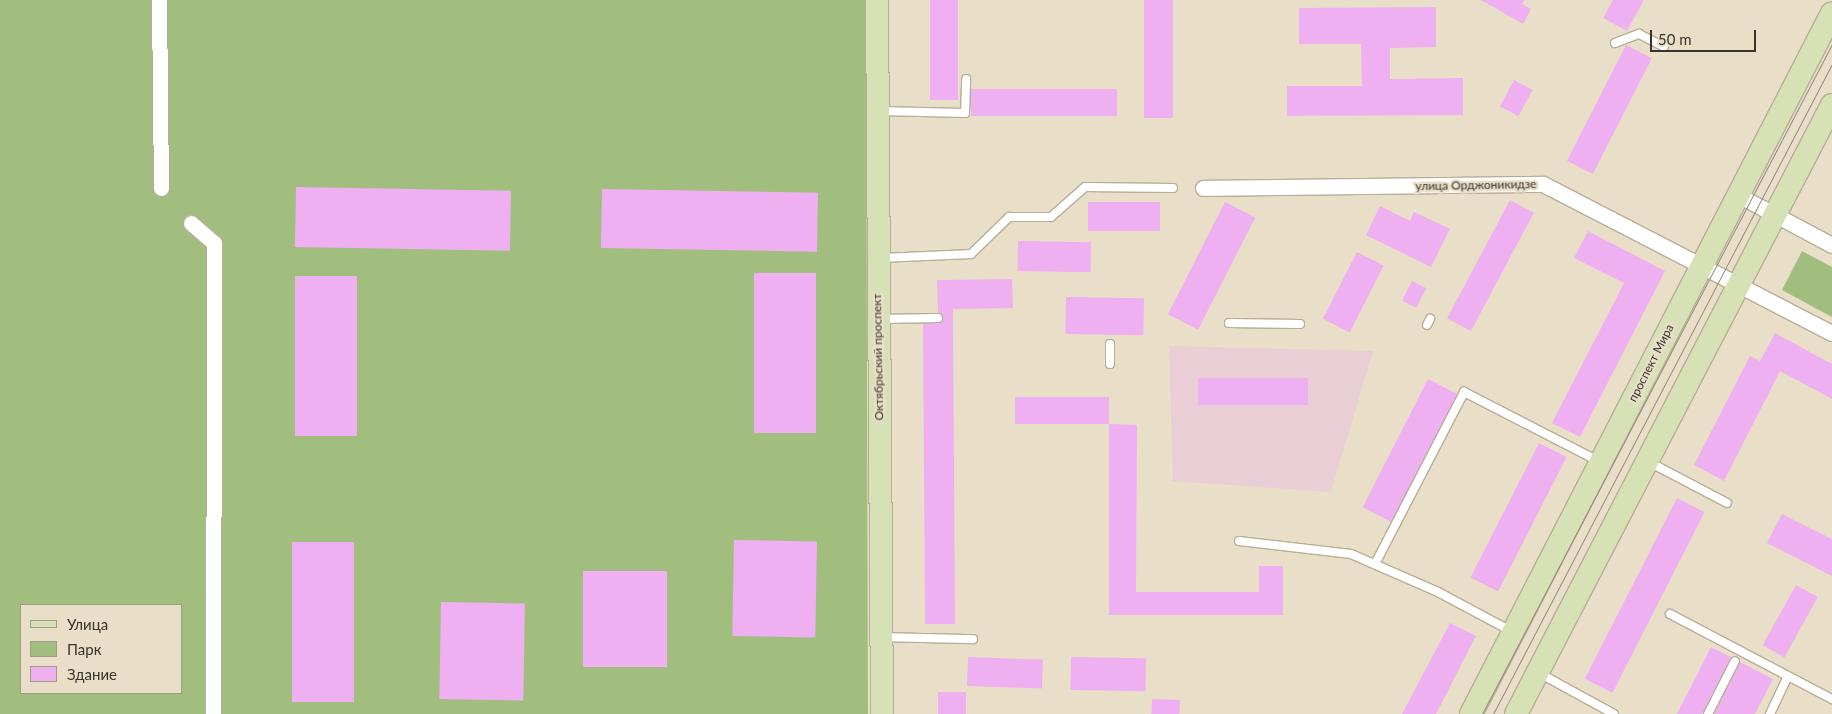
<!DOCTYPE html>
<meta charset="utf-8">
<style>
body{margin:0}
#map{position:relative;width:1832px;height:714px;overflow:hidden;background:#e9dfc8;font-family:Lato,sans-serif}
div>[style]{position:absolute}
.education>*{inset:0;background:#e9cfd5}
.green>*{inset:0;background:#a2be7f}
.building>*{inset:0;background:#efb0f2;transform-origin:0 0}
.roads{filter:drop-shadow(1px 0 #b7ae97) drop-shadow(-1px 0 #b7ae97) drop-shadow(0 1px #b7ae97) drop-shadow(0 -1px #b7ae97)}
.lane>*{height:8px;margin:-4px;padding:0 4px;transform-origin:4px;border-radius:4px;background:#fff}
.street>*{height:15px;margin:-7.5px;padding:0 7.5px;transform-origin:7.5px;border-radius:7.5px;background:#fff}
.secondary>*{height:22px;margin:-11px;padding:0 11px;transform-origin:11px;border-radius:11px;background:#d7e1b6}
.tram>*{height:1px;margin:-0.5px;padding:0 0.5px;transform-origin:0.5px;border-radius:0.5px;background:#938c7b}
span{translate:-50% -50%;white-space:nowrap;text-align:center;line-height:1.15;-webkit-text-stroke:4.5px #e9dfc8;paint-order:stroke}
.street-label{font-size:12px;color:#38342b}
.legend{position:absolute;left:20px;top:604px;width:162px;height:90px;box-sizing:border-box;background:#e9dfc8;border:1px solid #a29b89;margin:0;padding:6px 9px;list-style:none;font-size:15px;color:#38342b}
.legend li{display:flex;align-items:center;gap:10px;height:25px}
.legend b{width:25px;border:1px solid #a29b89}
.scale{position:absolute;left:1650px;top:30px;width:106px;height:22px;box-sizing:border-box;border:2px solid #38342b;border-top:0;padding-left:6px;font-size:15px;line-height:18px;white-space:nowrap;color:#38342b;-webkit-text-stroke:4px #e9dfc8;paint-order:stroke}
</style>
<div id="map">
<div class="education">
<div style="clip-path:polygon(1169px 346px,1373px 351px,1331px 492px,1173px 481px)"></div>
</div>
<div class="green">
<div style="clip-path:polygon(evenodd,0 0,866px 0,868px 714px,0 714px,0 0,21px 605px,181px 605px,181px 693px,21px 693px,21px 605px)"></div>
<div style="clip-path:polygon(1802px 251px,1832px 267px,1832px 317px,1782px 290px)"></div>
</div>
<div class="building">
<div style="left:930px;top:0;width:28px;height:100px"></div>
<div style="left:1144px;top:0;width:29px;height:118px"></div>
<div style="clip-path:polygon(1481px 0,1525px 0,1522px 4px,1531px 9px,1523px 24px)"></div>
<div style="clip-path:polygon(1613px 0,1644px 0,1627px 31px,1603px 18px)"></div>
<div style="clip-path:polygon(1436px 7px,1436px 47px,1390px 48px,1390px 79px,1463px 78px,1463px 115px,1287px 116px,1287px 86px,1362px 86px,1361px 44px,1299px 44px,1299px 8px)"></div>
<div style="left:1626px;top:45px;width:29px;height:130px;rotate:27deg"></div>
<div style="left:1514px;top:80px;width:21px;height:30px;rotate:28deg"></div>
<div style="left:971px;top:89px;width:146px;height:27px"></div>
<div style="left:296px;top:187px;width:215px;height:60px;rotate:1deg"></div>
<div style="left:602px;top:189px;width:216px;height:59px;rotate:1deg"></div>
<div style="left:1510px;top:200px;width:27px;height:134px;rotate:28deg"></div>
<div style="left:1160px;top:202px;width:29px;height:72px;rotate:90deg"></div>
<div style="left:1225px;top:202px;width:34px;height:126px;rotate:27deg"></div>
<div style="clip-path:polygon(1380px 206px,1410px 221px,1414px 212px,1450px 229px,1431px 267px,1366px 235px)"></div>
<div style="clip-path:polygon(1588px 231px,1665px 271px,1580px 437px,1552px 423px,1624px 283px,1574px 258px)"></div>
<div style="left:1018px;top:241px;width:73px;height:30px;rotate:1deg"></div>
<div style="left:1357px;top:252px;width:30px;height:75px;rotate:27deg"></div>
<div style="left:754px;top:273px;width:62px;height:160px"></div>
<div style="left:295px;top:276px;width:62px;height:160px"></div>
<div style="clip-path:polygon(1012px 279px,1013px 308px,953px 309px,955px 624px,925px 624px,923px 324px,943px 320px,938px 312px,937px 280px)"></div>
<div style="left:1412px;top:281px;width:16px;height:22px;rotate:27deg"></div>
<div style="left:1066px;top:297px;width:78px;height:37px;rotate:1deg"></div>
<div style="clip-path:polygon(1775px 333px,1832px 364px,1832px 399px,1780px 371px,1724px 481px,1694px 465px,1750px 356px,1760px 361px)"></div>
<div style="left:1198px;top:378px;width:110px;height:27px"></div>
<div style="left:1428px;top:379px;width:33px;height:144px;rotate:27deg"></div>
<div style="left:1015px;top:397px;width:94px;height:27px"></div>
<div style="clip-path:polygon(1109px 424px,1137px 425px,1136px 592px,1259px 592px,1259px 566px,1283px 566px,1283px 615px,1109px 615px)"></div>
<div style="left:1539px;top:443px;width:31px;height:151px;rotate:27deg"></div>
<div style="left:1677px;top:498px;width:31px;height:203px;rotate:27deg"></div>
<div style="clip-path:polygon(1782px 514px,1832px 539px,1832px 576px,1767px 543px)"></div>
<div style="left:734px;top:540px;width:83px;height:96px;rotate:1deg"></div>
<div style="left:354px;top:542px;width:160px;height:62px;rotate:90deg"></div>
<div style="left:583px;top:571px;width:84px;height:96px"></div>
<div style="left:1796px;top:585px;width:25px;height:69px;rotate:29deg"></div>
<div style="left:441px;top:602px;width:84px;height:97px;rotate:1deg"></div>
<div style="clip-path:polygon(1450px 623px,1476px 636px,1436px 714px,1402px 714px)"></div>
<div style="clip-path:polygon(1711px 647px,1731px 657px,1702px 714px,1677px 714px)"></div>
<div style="left:968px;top:657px;width:75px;height:29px;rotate:2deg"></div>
<div style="left:1071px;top:657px;width:75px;height:33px;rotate:1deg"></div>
<div style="clip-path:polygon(1740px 662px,1773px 679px,1755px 714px,1714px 714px)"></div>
<div style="left:938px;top:692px;width:28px;height:22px"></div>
<div style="left:1152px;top:699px;width:28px;height:15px;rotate:2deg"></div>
</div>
<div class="roads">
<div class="lane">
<div style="left:1615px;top:43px;width:26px;rotate:-21deg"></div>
<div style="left:1639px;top:34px;width:28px;rotate:27deg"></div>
<div style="left:879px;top:111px;width:86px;rotate:1.3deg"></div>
<div style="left:965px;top:113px;width:34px;rotate:-88deg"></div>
<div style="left:881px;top:258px;width:90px;rotate:-2.5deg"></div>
<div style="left:971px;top:254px;width:53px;rotate:-44.2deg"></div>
<div style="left:1009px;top:217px;width:42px"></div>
<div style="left:1051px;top:217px;width:45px;rotate:-41.4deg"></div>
<div style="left:1085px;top:187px;width:88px;rotate:0.7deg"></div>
<div style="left:880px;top:319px;width:58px;rotate:-1deg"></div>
<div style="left:1229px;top:323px;width:71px;rotate:0.8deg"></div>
<div style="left:1427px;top:325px;width:7px;rotate:-63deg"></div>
<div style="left:1110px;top:344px;width:20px;rotate:90deg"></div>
<div style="left:1649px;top:462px;width:88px;rotate:27.7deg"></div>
<div style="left:1239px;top:541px;width:113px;rotate:6.6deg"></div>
<div style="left:1351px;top:554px;width:95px;rotate:23.6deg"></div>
<div style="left:1438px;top:592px;width:83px;rotate:28.1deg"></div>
<div style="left:1375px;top:564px;width:194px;rotate:-62.6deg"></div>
<div style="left:1464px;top:392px;width:151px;rotate:27.2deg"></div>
<div style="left:1670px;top:614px;width:183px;rotate:27.7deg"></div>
<div style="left:883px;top:637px;width:90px;rotate:1.3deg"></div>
<div style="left:1539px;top:673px;width:85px;rotate:28.7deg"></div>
<div style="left:1708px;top:714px;width:59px;rotate:-63deg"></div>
<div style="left:1770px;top:714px;width:42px;rotate:-64.7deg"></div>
</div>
<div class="street">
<div style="left:159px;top:0;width:188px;rotate:89.4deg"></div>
<div style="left:1203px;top:188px;width:340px;rotate:-0.7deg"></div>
<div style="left:1543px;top:184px;width:325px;rotate:27.3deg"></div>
<div style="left:1738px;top:195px;width:106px;rotate:28deg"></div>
<div style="left:191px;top:223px;width:30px;rotate:41deg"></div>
<div style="left:214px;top:243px;width:471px;rotate:90.1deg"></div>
</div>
<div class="secondary">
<div style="left:877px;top:0;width:714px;rotate:89.6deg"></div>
<div style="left:1471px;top:714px;width:788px;rotate:-62.75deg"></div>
<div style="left:1516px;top:714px;width:686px;rotate:-62.58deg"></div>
</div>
</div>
<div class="tram">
<div style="left:1482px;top:714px;width:756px;rotate:-62.42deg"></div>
<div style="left:1493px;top:714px;width:733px;rotate:-62.46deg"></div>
</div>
<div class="street-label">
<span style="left:1476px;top:185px;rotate:-1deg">улица Орджоникидзе</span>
<span style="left:878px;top:357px;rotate:-91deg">Октябрьский проспект</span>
<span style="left:1651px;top:363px;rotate:-63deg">проспект Мира</span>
</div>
<ul class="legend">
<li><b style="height:6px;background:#d7e1b6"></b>Улица</li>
<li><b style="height:14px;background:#a2be7f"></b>Парк</li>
<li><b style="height:14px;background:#efb0f2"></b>Здание</li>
</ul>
<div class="scale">50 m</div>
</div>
